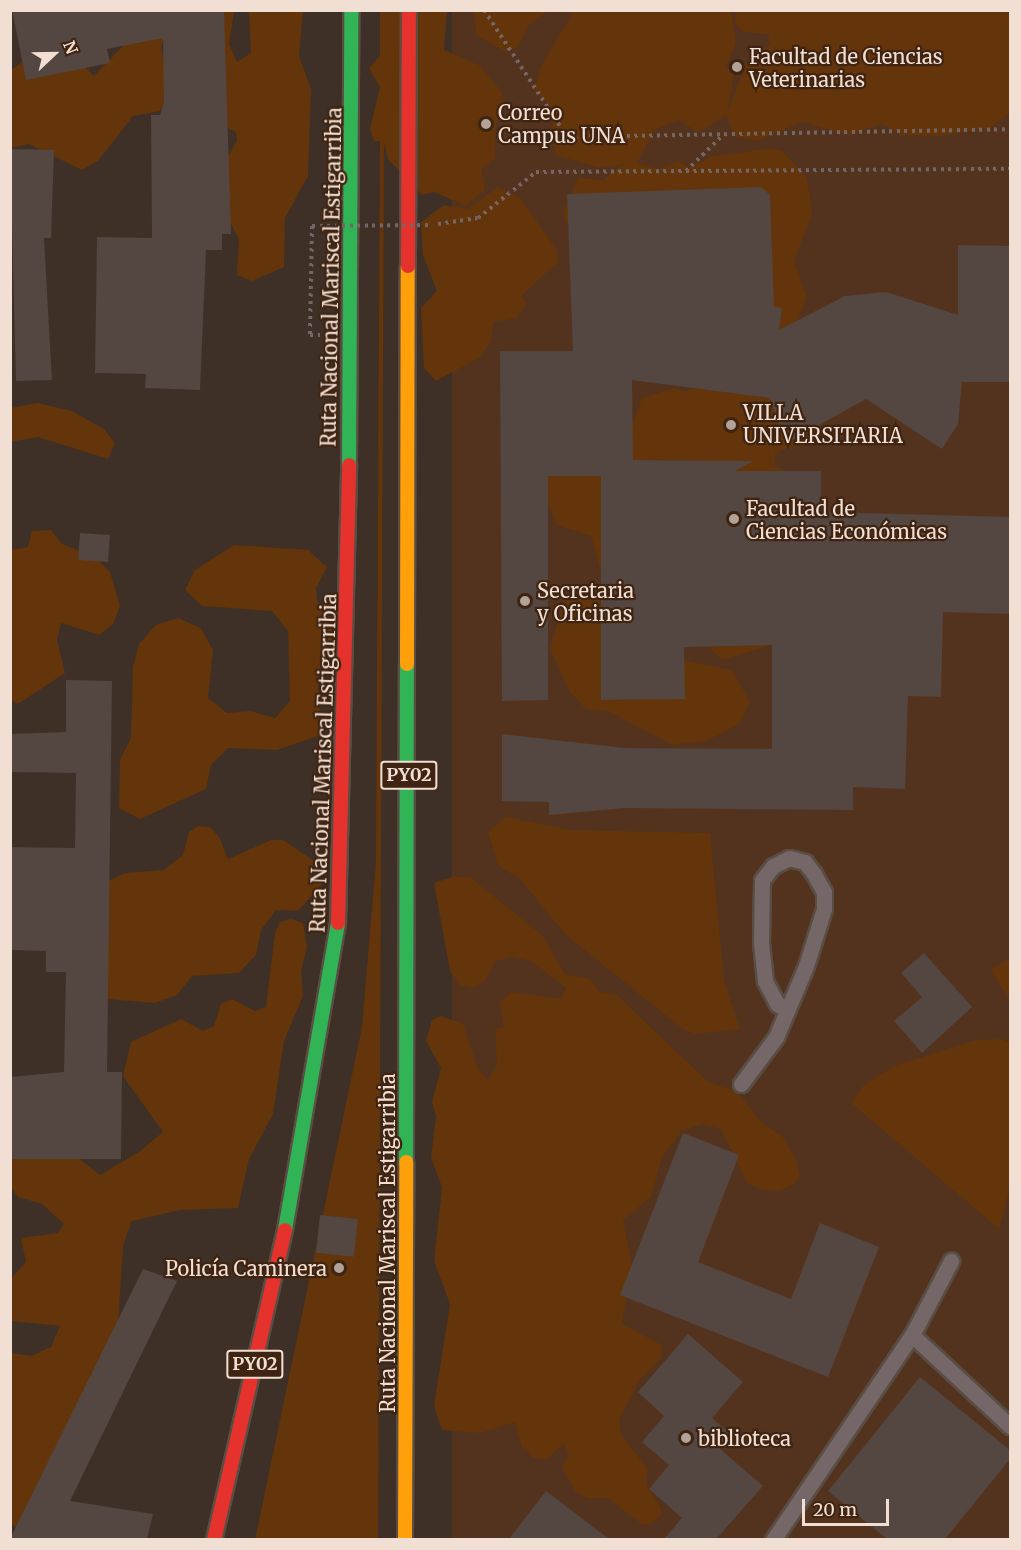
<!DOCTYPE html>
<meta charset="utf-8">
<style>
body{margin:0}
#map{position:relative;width:1021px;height:1550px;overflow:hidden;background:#3e3026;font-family:Merriweather,serif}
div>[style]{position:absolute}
.built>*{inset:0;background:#53331e;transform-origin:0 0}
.green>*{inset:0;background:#64340b}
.building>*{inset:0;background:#544640;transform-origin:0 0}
.path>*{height:4px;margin-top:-2px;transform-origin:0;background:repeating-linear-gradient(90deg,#736664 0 3px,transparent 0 7.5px)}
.roads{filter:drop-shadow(2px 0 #594d44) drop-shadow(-2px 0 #594d44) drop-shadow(0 2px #594d44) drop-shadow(0 -2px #594d44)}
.lane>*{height:15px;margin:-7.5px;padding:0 7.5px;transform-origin:7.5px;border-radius:7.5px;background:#756768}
.fast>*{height:14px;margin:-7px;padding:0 7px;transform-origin:7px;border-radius:7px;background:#30b455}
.slow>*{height:14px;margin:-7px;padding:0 7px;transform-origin:7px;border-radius:7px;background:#ff9f0a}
.jam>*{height:14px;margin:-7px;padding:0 7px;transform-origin:7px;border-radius:7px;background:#e5322d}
.path-bridge>*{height:4px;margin-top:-2px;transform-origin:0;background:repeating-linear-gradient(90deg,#736664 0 3px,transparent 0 7.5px)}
.dots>*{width:16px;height:16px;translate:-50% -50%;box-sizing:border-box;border:3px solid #3e2411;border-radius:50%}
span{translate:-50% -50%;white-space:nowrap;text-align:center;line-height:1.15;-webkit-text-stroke:4.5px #3e2411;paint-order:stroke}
.shield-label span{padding:2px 4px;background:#3e2411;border:2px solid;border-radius:4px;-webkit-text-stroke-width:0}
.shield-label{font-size:18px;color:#f2dfd4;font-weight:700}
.poi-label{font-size:20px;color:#f2dfd4}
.left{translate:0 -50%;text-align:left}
.right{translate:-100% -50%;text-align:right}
.street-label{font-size:20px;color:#f2dfd4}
.frame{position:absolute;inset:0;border:12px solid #f2dfd4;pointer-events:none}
.north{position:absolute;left:24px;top:24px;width:60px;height:60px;-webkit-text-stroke:4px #3e2411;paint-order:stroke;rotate:68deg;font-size:16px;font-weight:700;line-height:24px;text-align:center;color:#f2dfd4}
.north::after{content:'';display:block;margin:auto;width:21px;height:27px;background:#f2dfd4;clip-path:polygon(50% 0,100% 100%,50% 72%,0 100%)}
.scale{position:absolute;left:802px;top:1499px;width:87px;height:27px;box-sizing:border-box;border:3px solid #f2dfd4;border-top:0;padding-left:8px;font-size:18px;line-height:21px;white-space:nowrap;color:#f2dfd4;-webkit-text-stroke:4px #3e2411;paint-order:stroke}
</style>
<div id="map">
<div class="built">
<div style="left:452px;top:11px;width:558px;height:1529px"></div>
</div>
<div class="green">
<div style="clip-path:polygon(206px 11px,234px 11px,229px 44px,237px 62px,251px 53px,249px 11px,303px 11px,299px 56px,311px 89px,308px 176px,285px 218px,284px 267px,252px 281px,237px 275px,239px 239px,226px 215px,224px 163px,237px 141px,236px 132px,212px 120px)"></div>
<div style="clip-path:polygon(380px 11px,447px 11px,444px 50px,479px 65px,502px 92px,503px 103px,495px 129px,495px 158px,481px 170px,485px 189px,466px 206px,434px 192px,422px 195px,388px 159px,384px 142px,378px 1539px,255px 1540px,362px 1027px,376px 862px,380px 141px,374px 141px,370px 129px,380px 87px,369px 68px,380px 56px)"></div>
<div style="clip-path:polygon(474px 11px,474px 10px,547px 11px,529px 25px,517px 48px,506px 52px,476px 35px)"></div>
<div style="clip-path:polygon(574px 11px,731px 11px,736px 43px,726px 67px,734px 75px,727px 112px,749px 57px,770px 45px,768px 34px,744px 32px,735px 23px,736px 11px,1010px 11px,1010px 113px,989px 128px,940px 136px,902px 135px,882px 124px,848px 135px,802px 122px,758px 141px,735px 136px,726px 115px,699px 132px,678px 120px,655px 130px,637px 163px,657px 169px,680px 161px,689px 168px,711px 157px,770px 148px,782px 151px,807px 178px,812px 214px,794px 261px,807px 297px,797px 321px,782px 333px,775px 323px,580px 221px,566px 223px,563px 211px,578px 178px,603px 180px,624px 164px,601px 168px,555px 155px,551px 107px,534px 90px,541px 66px)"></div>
<div style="clip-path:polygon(144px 24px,167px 28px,161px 46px,169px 95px,160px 111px,133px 116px,98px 161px,82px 170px,29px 144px,11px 148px,11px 70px,31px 56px,82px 64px,94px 76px)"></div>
<div style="clip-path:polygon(498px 187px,520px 198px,557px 250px,558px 262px,521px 296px,527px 303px,517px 318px,493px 322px,491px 341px,480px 357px,436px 381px,424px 368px,421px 308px,437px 291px,423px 255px,421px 222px,444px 205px,468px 209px)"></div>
<div style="clip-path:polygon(706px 380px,824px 400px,820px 436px,775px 453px,775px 466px,796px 477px,774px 635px,768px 646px,722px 660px,681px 619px,603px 580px,591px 536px,557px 525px,544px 493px,549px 470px,630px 432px,642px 398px,675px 388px,686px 392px)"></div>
<div style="clip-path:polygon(38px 403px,72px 411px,104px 429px,115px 443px,108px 459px,38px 437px,11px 442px,11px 408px)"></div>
<div style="clip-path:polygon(51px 530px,62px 544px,95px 557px,110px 572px,120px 606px,113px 624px,99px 635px,61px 623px,57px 640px,65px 673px,18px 704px,11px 700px,10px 550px,28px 547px,32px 531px)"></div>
<div style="clip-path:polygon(234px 545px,308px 550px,327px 567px,316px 588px,317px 601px,343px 627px,318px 684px,321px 735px,277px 750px,228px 748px,211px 765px,206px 789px,140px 819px,119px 808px,120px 760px,131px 738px,133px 667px,139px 644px,156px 625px,178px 618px,201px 628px,213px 650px,208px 698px,227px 713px,251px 711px,275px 718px,290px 701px,288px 631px,272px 611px,202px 606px,185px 590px,195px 570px)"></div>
<div style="clip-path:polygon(594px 593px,674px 640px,686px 661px,732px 670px,750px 702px,739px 724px,708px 740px,673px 745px,608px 711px,586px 709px,570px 692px,550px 649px,563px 604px,571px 596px)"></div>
<div style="clip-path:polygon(506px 817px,571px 830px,710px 833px,724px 981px,740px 1029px,696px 1034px,684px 1030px,566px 935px,519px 878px,498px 866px,488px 832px)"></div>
<div style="clip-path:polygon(198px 826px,210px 827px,219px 837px,228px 859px,271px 840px,283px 840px,314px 861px,322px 884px,298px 911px,276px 910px,261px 930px,256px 955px,239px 973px,192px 976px,177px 995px,155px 1003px,107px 999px,104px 883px,125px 873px,164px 870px,183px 855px,189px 832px)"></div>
<div style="clip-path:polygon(452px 877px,470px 877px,542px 935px,565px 974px,590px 979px,600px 992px,617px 995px,708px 1082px,737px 1092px,763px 1124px,783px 1137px,796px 1160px,800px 1176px,794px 1184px,779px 1191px,757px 1188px,748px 1184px,721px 1129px,703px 1124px,683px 1130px,662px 1157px,651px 1197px,623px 1220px,632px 1265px,622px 1324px,662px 1345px,661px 1359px,639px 1380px,619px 1420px,622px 1436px,647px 1468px,646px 1486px,659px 1504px,662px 1514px,651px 1524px,642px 1524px,608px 1498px,587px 1498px,575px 1491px,562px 1467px,569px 1455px,564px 1443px,547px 1459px,534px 1458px,522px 1447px,515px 1422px,480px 1433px,442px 1430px,434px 1406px,450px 1304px,434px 1261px,442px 1187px,431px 1158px,436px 1116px,432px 1102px,441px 1068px,426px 1041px,432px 1020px,441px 1016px,463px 1024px,478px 1069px,488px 1080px,497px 1065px,495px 1029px,504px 1027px,500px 1003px,511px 992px,561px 999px,566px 988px,531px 961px,512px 957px,495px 961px,485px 981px,472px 988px,460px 985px,450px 971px,434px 883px)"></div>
<div style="clip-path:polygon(291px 919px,303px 923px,307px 947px,301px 971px,303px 996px,284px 1041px,273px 1114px,249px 1159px,238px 1208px,180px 1210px,132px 1221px,123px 1245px,117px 1343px,28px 1531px,11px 1525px,11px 1353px,31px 1356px,51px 1347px,60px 1326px,11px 1321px,10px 1280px,26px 1262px,21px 1238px,58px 1233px,64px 1224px,42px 1204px,18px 1197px,11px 1187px,11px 1128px,52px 1137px,100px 1175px,139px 1152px,163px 1132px,123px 1076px,131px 1042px,181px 1019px,203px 1031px,214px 1026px,221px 1004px,232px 999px,255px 1011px,266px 1007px,275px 933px,280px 922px)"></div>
<div style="clip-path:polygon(1010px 958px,1010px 1001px,991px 970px)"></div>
<div style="clip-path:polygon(999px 1039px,1010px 1042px,1010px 1187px,999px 1229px,851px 1103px,863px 1086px,894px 1066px,976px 1040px)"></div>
</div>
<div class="building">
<div style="clip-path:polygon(12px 10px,224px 10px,231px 234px,222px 234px,222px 250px,206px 250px,200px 390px,145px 388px,146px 374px,95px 373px,97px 237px,152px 238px,151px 115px,160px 115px,164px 102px,163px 38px,107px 49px,110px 63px,26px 80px)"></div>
<div style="clip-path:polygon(10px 149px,54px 150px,51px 238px,44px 238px,52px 380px,16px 381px)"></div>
<div style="clip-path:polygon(761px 187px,770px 195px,774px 307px,782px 308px,779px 330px,845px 296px,886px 292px,958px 315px,958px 245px,1011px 246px,1011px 382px,962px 382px,958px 424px,942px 449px,866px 399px,785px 444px,770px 398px,632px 380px,633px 460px,753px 461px,735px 471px,821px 471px,821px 512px,1011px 517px,1011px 614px,943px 612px,941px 697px,908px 696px,905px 789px,853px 787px,853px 810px,624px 808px,549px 815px,549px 802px,502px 801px,502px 734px,624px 748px,772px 749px,772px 645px,684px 647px,685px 699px,601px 700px,601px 476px,548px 476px,548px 700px,502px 701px,500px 351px,573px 351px,567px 194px)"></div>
<div style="left:80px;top:533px;width:30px;height:27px;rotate:4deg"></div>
<div style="clip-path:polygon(66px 680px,112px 681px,107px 1072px,122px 1072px,121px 1159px,10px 1159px,10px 1077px,64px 1072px,66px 972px,46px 972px,46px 951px,10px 950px,10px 847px,75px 848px,76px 773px,10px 772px,10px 734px,66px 732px)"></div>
<div style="clip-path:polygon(924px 953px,972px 1007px,922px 1053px,894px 1021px,922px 997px,901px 973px)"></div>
<div style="clip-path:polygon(683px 1133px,739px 1155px,698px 1262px,791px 1299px,820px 1223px,879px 1247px,828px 1377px,620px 1295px)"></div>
<div style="left:320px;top:1215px;width:38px;height:38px;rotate:6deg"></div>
<div style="clip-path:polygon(143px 1269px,177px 1281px,70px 1501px,153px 1514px,147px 1539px,10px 1539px)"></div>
<div style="clip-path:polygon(688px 1334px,743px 1382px,712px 1418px,731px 1434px,719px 1448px,763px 1486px,716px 1539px,664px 1539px,682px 1518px,649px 1489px,669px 1465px,642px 1442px,664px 1416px,638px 1392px)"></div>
<div style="clip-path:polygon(920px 1377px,1011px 1451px,1011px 1458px,945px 1539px,887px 1539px,828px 1491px)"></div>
<div style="clip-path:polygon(546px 1491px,609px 1539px,509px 1539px)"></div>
</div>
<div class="path">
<div style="left:484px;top:10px;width:152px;rotate:56.8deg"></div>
<div style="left:567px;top:137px;width:443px;rotate:-1deg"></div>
<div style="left:686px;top:171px;width:49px;rotate:-44.2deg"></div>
<div style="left:438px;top:224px;width:40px;rotate:-8.5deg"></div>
<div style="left:478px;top:218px;width:74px;rotate:-38.4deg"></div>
<div style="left:536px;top:172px;width:474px;rotate:-0.4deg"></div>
<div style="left:312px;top:226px;width:109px;rotate:91.1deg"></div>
<div style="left:310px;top:335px;width:10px"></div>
</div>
<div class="roads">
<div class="lane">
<div style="left:741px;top:1084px;width:59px;rotate:-53.3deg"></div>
<div style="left:776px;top:1037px;width:77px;rotate:-67.1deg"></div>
<div style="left:806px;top:966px;width:60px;rotate:-72.5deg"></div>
<div style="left:824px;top:909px;width:17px;rotate:-90deg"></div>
<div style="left:824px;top:892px;width:21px;rotate:-119deg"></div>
<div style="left:814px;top:874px;width:15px;rotate:-127deg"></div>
<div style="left:805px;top:862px;width:16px;rotate:-166deg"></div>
<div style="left:789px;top:858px;width:18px;rotate:153deg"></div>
<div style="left:773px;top:866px;width:18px;rotate:128deg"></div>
<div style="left:762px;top:880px;width:63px;rotate:90.9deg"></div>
<div style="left:761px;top:943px;width:38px;rotate:84deg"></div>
<div style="left:765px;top:981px;width:26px;rotate:62deg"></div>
<div style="left:777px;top:1004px;width:12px;rotate:31deg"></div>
<div style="left:912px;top:1335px;width:134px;rotate:42.9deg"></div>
<div style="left:773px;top:1540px;width:248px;rotate:-55.9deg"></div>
<div style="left:912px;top:1335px;width:84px;rotate:-62.2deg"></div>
</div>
<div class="fast">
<div style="left:349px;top:465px;width:455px;rotate:-89.7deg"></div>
<div style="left:406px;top:1162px;width:498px;rotate:-89.9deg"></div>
<div style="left:285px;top:1230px;width:312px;rotate:-80.2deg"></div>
</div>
<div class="slow">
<div style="left:407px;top:664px;width:398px;rotate:-89.9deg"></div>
<div style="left:405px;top:1540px;width:378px;rotate:-89.8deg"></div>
</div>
<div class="jam">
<div style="left:408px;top:266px;width:256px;rotate:-89.8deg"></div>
<div style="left:338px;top:923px;width:458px;rotate:-88.6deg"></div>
<div style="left:214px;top:1540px;width:318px;rotate:-77.1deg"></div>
</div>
</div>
<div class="path-bridge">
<div style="left:312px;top:226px;width:119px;rotate:-0.5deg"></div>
</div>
<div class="dots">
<div style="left:737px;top:67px;background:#b3a297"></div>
<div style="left:486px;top:124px;background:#b3a297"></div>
<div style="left:731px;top:425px;background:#b3a297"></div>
<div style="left:734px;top:519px;background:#b3a297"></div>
<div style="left:525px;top:601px;background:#b3a297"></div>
<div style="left:339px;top:1268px;background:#b3a297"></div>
<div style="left:686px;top:1438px;background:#b3a297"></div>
</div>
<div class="shield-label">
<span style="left:409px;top:775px">PY02</span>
<span style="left:255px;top:1364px">PY02</span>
</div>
<div class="poi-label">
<span class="left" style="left:749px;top:68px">Facultad de Ciencias<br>Veterinarias</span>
<span class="left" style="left:498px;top:124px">Correo<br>Campus UNA</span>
<span class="left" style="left:743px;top:424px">VILLA<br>UNIVERSITARIA</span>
<span class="left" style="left:746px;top:520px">Facultad de<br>Ciencias Económicas</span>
<span class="left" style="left:537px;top:602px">Secretaria<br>y Oficinas</span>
<span class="right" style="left:327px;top:1268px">Policía Caminera</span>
<span class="left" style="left:698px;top:1438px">biblioteca</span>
</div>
<div class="street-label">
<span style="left:331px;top:277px;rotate:-89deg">Ruta Nacional Mariscal Estigarribia</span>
<span style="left:323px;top:763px;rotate:-88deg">Ruta Nacional Mariscal Estigarribia</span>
<span style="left:387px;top:1243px;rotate:-90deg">Ruta Nacional Mariscal Estigarribia</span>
</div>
<div class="frame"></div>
<div class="north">N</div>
<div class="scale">20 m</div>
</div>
